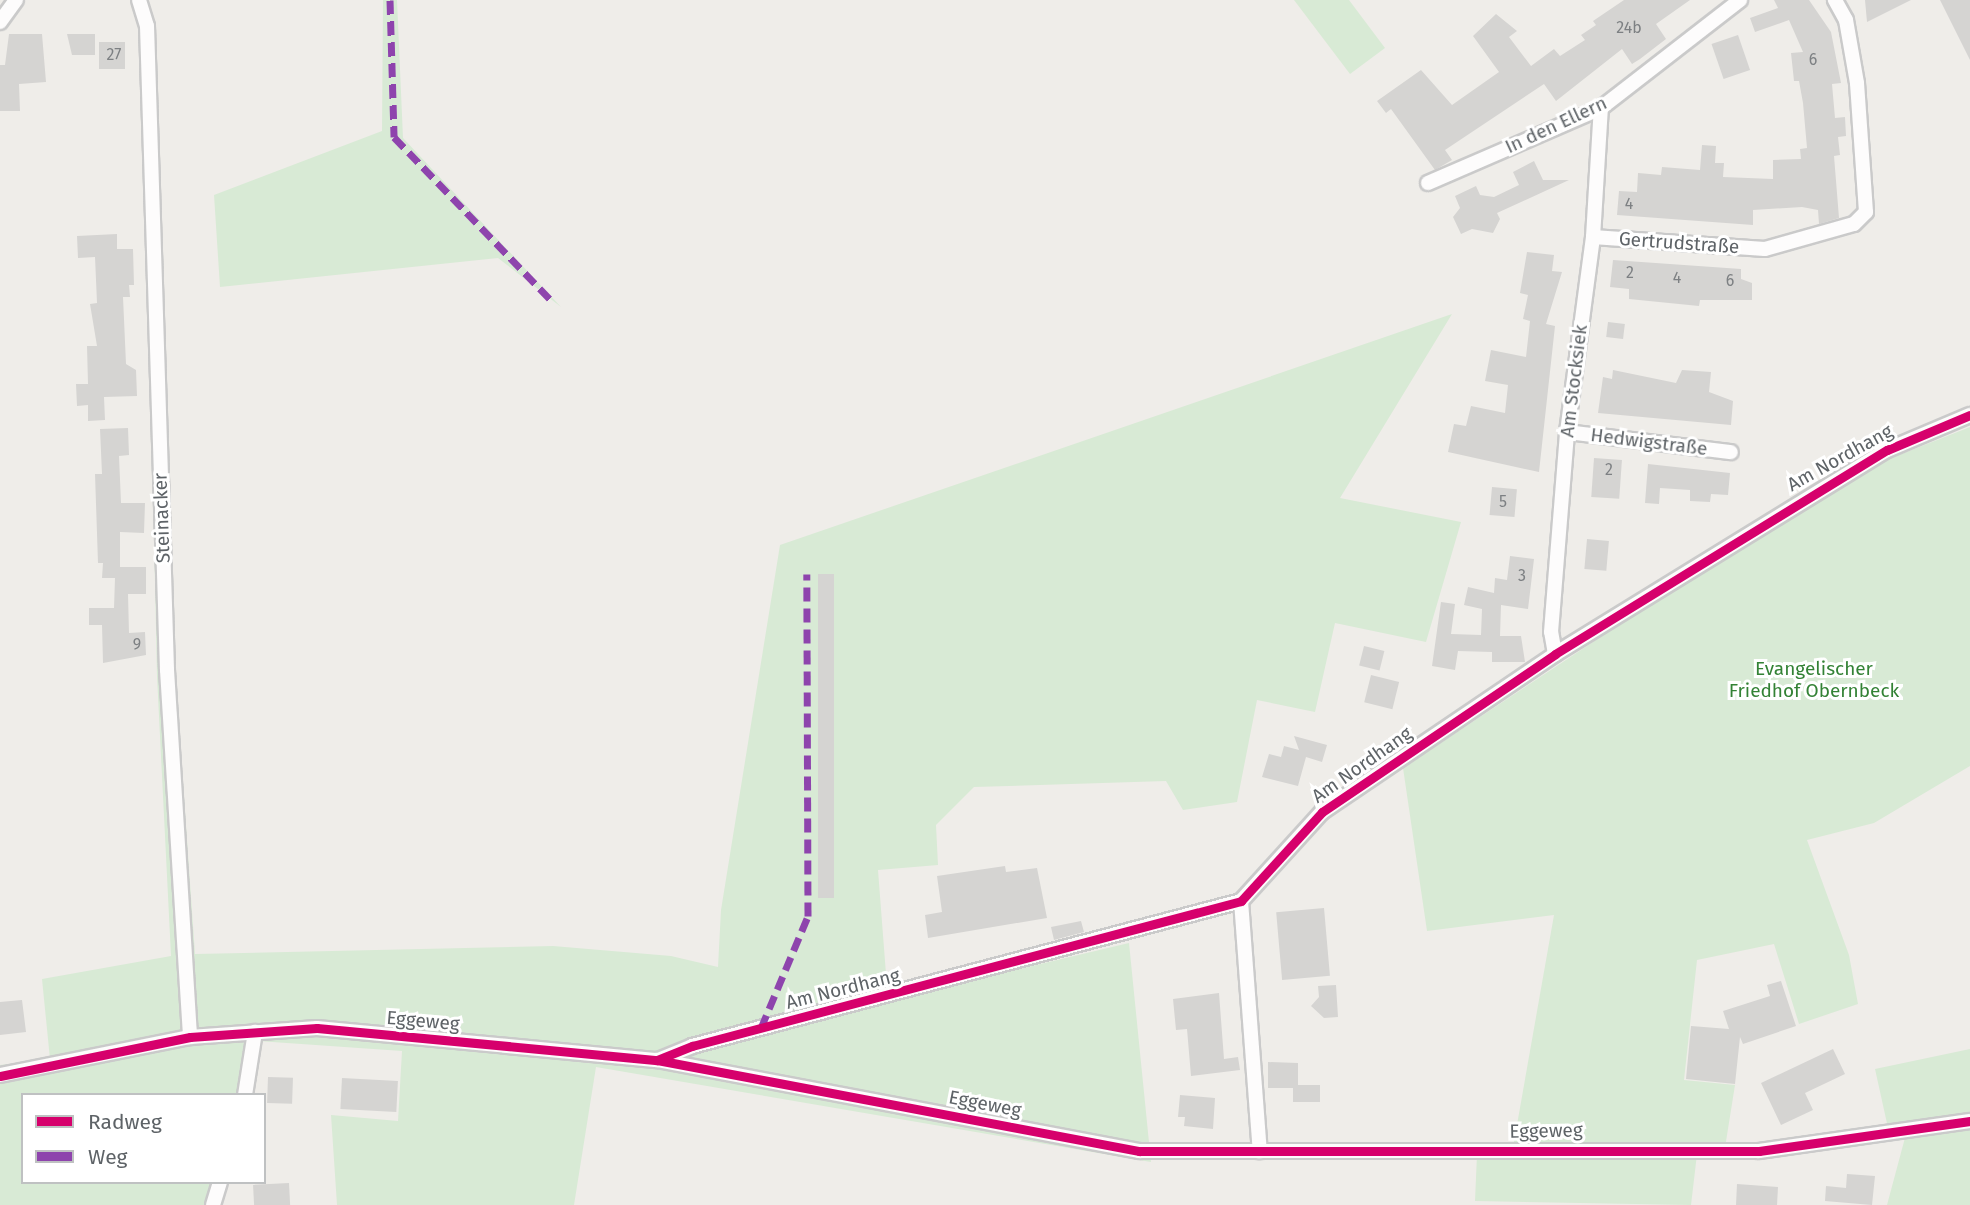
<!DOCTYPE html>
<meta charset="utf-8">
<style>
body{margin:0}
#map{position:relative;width:1970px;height:1205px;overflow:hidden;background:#efede9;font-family:"Fira Sans",sans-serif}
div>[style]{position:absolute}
.green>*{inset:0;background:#d8ead5}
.building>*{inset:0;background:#d5d4d2;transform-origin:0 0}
.roads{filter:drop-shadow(2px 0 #cacaca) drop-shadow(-2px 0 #cacaca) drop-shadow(0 2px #cacaca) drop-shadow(0 -2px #cacaca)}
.minor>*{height:14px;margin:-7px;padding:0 7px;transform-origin:7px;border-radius:7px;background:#fdfcfc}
.quiet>*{height:7px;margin-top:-3.5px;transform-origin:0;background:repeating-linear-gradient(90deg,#8e44ad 0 14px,transparent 0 21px)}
.cycleway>*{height:9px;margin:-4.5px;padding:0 4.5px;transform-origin:4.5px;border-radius:4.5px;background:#d6006c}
span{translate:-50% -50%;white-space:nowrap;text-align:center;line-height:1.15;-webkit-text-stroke:6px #fff;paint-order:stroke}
.number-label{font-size:16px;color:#7d8083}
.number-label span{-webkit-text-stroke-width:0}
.street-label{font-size:19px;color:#5e6367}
.park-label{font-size:19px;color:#338235}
.legend{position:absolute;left:21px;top:1093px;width:245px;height:91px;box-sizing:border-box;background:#fff;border:2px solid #bfc1c2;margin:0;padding:9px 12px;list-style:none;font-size:21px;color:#5e6367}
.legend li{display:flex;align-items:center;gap:14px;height:35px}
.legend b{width:35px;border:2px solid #bfc1c2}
</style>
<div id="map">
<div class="green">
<div style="clip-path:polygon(135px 0,148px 0,153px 18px,175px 669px,195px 954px,553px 946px,671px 956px,718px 967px,721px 910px,780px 545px,1452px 314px,1340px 498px,1461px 522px,1426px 642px,1335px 623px,1315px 712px,1257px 700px,1237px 802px,1183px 810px,1166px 781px,974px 787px,936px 825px,938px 865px,878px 870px,888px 1000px,1129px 943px,1151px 1162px,596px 1067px,574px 1205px,337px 1205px,331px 1115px,398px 1121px,402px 1051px,258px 1041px,249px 1095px,23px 1095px,23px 1182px,225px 1182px,219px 1205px,0 1205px,0 1065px,50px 1059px,42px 979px,171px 956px,157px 676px,143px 25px)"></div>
<div style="clip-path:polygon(383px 0,397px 0,403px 138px,561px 307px,498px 258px,220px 287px,214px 195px,382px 131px)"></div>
<div style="clip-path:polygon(1294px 0,1349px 0,1385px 48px,1350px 74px)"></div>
<div style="clip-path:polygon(1970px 427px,1970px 766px,1874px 823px,1807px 840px,1849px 955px,1858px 1004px,1799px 1024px,1774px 944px,1697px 960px,1684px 1080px,1735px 1085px,1724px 1154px,1697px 1154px,1691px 1205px,1475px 1201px,1477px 1154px,1512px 1153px,1554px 915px,1427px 931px,1403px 768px,1759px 532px,1889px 459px)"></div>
<div style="clip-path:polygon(1970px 1049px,1970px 1205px,1887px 1205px,1906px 1134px,1890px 1137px,1875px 1069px)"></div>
</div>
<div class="building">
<div style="clip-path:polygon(1624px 0,1690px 0,1656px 24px,1666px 39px,1640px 59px,1632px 64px,1622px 49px,1556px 101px,1544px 84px,1445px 150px,1452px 160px,1435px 170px,1391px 109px,1386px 113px,1377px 101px,1421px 70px,1452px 105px,1499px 72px,1473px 36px,1496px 14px,1517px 31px,1509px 37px,1531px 66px,1554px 49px,1560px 56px,1585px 40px,1581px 35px,1596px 25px,1593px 21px)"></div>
<div style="clip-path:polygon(1774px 0,1809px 0,1831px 32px,1841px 83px,1832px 84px,1835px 118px,1845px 117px,1846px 136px,1838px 137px,1840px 155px,1834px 156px,1839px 218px,1819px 224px,1818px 210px,1802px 207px,1753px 210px,1753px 225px,1617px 215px,1619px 191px,1637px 192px,1638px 173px,1661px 175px,1662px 167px,1700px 170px,1702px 145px,1716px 146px,1715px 163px,1724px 163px,1723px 177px,1773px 179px,1773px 160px,1801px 159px,1800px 149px,1807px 148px,1803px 103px,1799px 81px,1794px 81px,1791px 53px,1803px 52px,1789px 20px,1755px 32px,1750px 18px,1778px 8px)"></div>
<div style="clip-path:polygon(1865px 0,1911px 0,1867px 22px)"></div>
<div style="clip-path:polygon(1940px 0,1970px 0,1970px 60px)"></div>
<div style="clip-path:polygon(9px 34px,42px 34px,46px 82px,19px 84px,20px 111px,0 111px,0 65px,5px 65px)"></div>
<div style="clip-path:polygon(67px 34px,95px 34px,95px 55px,72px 55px)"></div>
<div style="left:1738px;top:35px;width:37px;height:28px;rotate:71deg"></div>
<div style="left:99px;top:42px;width:26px;height:27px"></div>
<div style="clip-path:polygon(1534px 161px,1543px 180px,1569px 180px,1497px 213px,1500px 219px,1493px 233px,1472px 229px,1461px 234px,1453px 217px,1460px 208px,1455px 196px,1476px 186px,1480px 195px,1494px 197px,1519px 185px,1513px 172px)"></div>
<div style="clip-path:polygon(117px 234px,117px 249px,133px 249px,134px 285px,129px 285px,130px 297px,123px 297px,126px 364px,136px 370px,137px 396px,104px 397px,105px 420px,88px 421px,88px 405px,77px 406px,76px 384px,88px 384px,87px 346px,97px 346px,90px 304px,97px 303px,95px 257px,78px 258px,77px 236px)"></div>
<div style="clip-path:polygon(1527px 252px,1554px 255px,1552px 271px,1562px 272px,1546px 324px,1555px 326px,1539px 472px,1448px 452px,1454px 424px,1466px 426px,1471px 406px,1505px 413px,1508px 385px,1485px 381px,1491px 350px,1526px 357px,1530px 321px,1523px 319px,1528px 295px,1520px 293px)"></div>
<div style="clip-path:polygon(1613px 260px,1741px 269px,1741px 279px,1752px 283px,1752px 300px,1700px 300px,1699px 306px,1629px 299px,1629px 289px,1610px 287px)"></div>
<div style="left:1608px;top:322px;width:17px;height:15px;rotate:7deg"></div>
<div style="clip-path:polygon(1613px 370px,1676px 383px,1682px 370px,1711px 372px,1709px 392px,1733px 401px,1731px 425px,1598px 413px,1603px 377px,1612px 379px)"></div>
<div style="clip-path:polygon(128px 428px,129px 455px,119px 456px,121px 503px,145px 503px,144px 533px,120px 532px,120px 567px,146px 567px,146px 594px,128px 594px,129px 633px,145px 632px,146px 655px,103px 663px,102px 625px,89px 625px,89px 608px,114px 608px,115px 578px,102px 578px,103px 563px,98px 563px,95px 474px,102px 474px,100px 429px)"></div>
<div style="left:1594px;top:458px;width:28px;height:39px;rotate:4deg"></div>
<div style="clip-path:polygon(1648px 464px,1730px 473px,1728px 495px,1711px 494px,1710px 502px,1690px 501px,1690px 490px,1660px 488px,1659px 504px,1645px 503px)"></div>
<div style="left:1492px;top:487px;width:25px;height:28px;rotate:5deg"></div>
<div style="left:1587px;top:539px;width:22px;height:30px;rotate:5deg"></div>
<div style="clip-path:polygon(1510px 556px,1534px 559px,1528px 609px,1501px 605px,1500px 636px,1521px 636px,1525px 662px,1492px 662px,1492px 652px,1458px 651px,1455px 670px,1432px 666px,1441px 602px,1455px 604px,1451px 634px,1481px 635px,1482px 609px,1464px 605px,1468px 587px,1494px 593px,1495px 578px,1507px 580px)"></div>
<div style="left:818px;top:574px;width:16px;height:324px"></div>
<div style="left:1364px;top:646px;width:21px;height:20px;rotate:14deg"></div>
<div style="left:1371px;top:675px;width:29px;height:28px;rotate:14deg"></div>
<div style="clip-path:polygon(1294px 736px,1327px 745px,1322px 762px,1306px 757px,1298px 786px,1262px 777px,1269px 754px,1281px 757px,1284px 746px,1299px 750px)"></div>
<div style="clip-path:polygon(1005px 866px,1006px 872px,1037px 868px,1047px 918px,928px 938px,925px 915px,942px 912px,937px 876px)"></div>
<div style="left:1324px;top:908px;width:68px;height:48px;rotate:85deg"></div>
<div style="clip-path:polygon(1081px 921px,1084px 932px,1054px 940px,1051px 927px)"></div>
<div style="clip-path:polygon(1781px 981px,1796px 1026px,1743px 1044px,1740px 1037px,1735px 1084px,1686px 1079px,1691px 1026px,1729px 1029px,1723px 1011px,1770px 996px,1767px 985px)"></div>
<div style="clip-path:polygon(1336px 985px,1338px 1017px,1324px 1018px,1311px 1006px,1319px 997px,1318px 986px)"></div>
<div style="clip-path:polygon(1219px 993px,1224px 1059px,1238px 1057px,1240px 1070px,1191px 1076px,1187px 1029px,1176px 1030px,1173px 999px)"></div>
<div style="clip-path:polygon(22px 1000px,26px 1032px,0 1035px,0 1002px)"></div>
<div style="clip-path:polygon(1833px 1049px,1845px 1074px,1805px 1093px,1813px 1110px,1781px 1125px,1761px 1083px)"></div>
<div style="clip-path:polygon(1268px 1062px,1298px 1063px,1298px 1085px,1320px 1085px,1320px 1102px,1293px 1102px,1293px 1088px,1268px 1088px)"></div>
<div style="left:268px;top:1077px;width:25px;height:26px;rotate:2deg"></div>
<div style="left:342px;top:1078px;width:56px;height:31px;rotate:3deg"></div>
<div style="clip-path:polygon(1180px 1095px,1215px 1098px,1213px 1129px,1184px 1126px,1185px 1117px,1178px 1117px)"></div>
<div style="clip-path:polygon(1847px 1174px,1875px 1176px,1872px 1205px,1825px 1201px,1826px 1186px,1846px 1188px)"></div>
<div style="left:289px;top:1183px;width:22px;height:36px;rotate:87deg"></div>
<div style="clip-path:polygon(1737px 1184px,1778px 1187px,1777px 1205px,1736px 1205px)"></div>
</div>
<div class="roads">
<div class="minor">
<div style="left:139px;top:0;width:27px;rotate:73deg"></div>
<div style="left:147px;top:26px;width:644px;rotate:88.22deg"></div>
<div style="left:167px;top:670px;width:368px;rotate:86.4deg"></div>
<div style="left:0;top:22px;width:27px;rotate:-54deg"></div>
<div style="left:1428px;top:183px;width:189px;rotate:-23.4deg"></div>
<div style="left:1601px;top:108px;width:176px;rotate:-37.8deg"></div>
<div style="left:1593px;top:237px;width:172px;rotate:4deg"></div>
<div style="left:1765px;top:249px;width:92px;rotate:-15.7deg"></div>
<div style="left:1854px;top:224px;width:17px;rotate:-45deg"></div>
<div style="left:1866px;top:212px;width:129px;rotate:-94deg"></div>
<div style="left:1857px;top:83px;width:64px;rotate:-99.9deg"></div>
<div style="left:1846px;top:20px;width:23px;rotate:-119deg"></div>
<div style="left:1567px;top:432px;width:165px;rotate:7deg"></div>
<div style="left:1555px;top:654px;width:22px;rotate:-100deg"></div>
<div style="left:1551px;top:632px;width:201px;rotate:-85.4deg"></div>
<div style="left:1567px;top:432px;width:197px;rotate:-82.4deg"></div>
<div style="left:1593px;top:237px;width:129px;rotate:-86.5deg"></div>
<div style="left:1241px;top:901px;width:251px;rotate:85.7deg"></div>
<div style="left:658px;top:1060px;width:37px;rotate:-22deg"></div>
<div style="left:692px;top:1046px;width:568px;rotate:-14.79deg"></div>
<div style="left:1241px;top:901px;width:120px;rotate:-47.7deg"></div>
<div style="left:1322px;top:812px;width:282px;rotate:-34.1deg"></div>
<div style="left:1555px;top:654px;width:390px;rotate:-31.6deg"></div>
<div style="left:1887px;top:450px;width:90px;rotate:-22.9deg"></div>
<div style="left:0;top:1075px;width:194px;rotate:-11.3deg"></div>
<div style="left:190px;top:1037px;width:127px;rotate:-4.1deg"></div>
<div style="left:317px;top:1028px;width:342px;rotate:5.4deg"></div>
<div style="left:657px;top:1060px;width:491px;rotate:10.7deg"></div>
<div style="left:1139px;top:1151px;width:620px"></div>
<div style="left:1759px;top:1151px;width:213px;rotate:-8.1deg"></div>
<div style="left:245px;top:1095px;width:64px;rotate:-81deg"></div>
<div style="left:213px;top:1205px;width:24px;rotate:-73deg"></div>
</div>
</div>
<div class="quiet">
<div style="left:390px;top:0;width:137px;rotate:88.3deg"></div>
<div style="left:394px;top:137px;width:225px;rotate:46.1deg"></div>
<div style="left:761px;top:1028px;width:121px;rotate:-67.2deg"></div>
<div style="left:808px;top:916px;width:342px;rotate:-90.2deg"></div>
</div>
<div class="cycleway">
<div style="left:657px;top:1060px;width:38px;rotate:-22deg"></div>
<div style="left:692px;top:1046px;width:568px;rotate:-14.79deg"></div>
<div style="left:1241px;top:901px;width:120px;rotate:-47.7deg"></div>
<div style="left:1322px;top:812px;width:282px;rotate:-34.1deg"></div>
<div style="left:1555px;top:654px;width:390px;rotate:-31.6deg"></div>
<div style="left:1887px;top:450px;width:90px;rotate:-22.9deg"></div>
<div style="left:0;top:1076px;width:194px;rotate:-11.6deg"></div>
<div style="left:190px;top:1037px;width:127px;rotate:-4.1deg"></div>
<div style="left:317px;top:1028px;width:342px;rotate:5.4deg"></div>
<div style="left:657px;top:1060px;width:491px;rotate:10.7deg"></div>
<div style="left:1139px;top:1151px;width:620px"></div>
<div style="left:1759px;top:1151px;width:213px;rotate:-8.1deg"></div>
</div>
<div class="number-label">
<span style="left:1629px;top:28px">24b</span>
<span style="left:114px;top:55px">27</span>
<span style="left:1813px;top:60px">6</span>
<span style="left:1629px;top:204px">4</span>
<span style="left:1630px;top:273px">2</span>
<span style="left:1677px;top:278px">4</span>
<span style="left:1730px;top:281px">6</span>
<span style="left:1609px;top:470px">2</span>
<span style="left:1503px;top:502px">5</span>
<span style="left:1522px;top:576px">3</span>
<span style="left:137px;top:645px">9</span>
</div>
<div class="street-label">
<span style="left:1556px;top:125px;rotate:-25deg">In den Ellern</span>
<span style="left:1679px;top:243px;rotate:4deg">Gertrudstraße</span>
<span style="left:1574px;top:381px;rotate:-83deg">Am Stocksiek</span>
<span style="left:1649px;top:442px;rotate:7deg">Hedwigstraße</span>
<span style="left:1840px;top:458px;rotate:-29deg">Am Nordhang</span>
<span style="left:162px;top:518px;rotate:-92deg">Steinacker</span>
<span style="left:1362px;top:765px;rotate:-35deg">Am Nordhang</span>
<span style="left:843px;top:989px;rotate:-14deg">Am Nordhang</span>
<span style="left:423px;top:1021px;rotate:5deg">Eggeweg</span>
<span style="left:985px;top:1104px;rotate:11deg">Eggeweg</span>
<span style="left:1546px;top:1131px;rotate:-1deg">Eggeweg</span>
</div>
<div class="park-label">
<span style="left:1814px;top:680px">Evangelischer<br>Friedhof Obernbeck</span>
</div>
<ul class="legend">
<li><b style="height:9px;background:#d6006c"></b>Radweg</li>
<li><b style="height:9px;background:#8e44ad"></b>Weg</li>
</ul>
</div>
